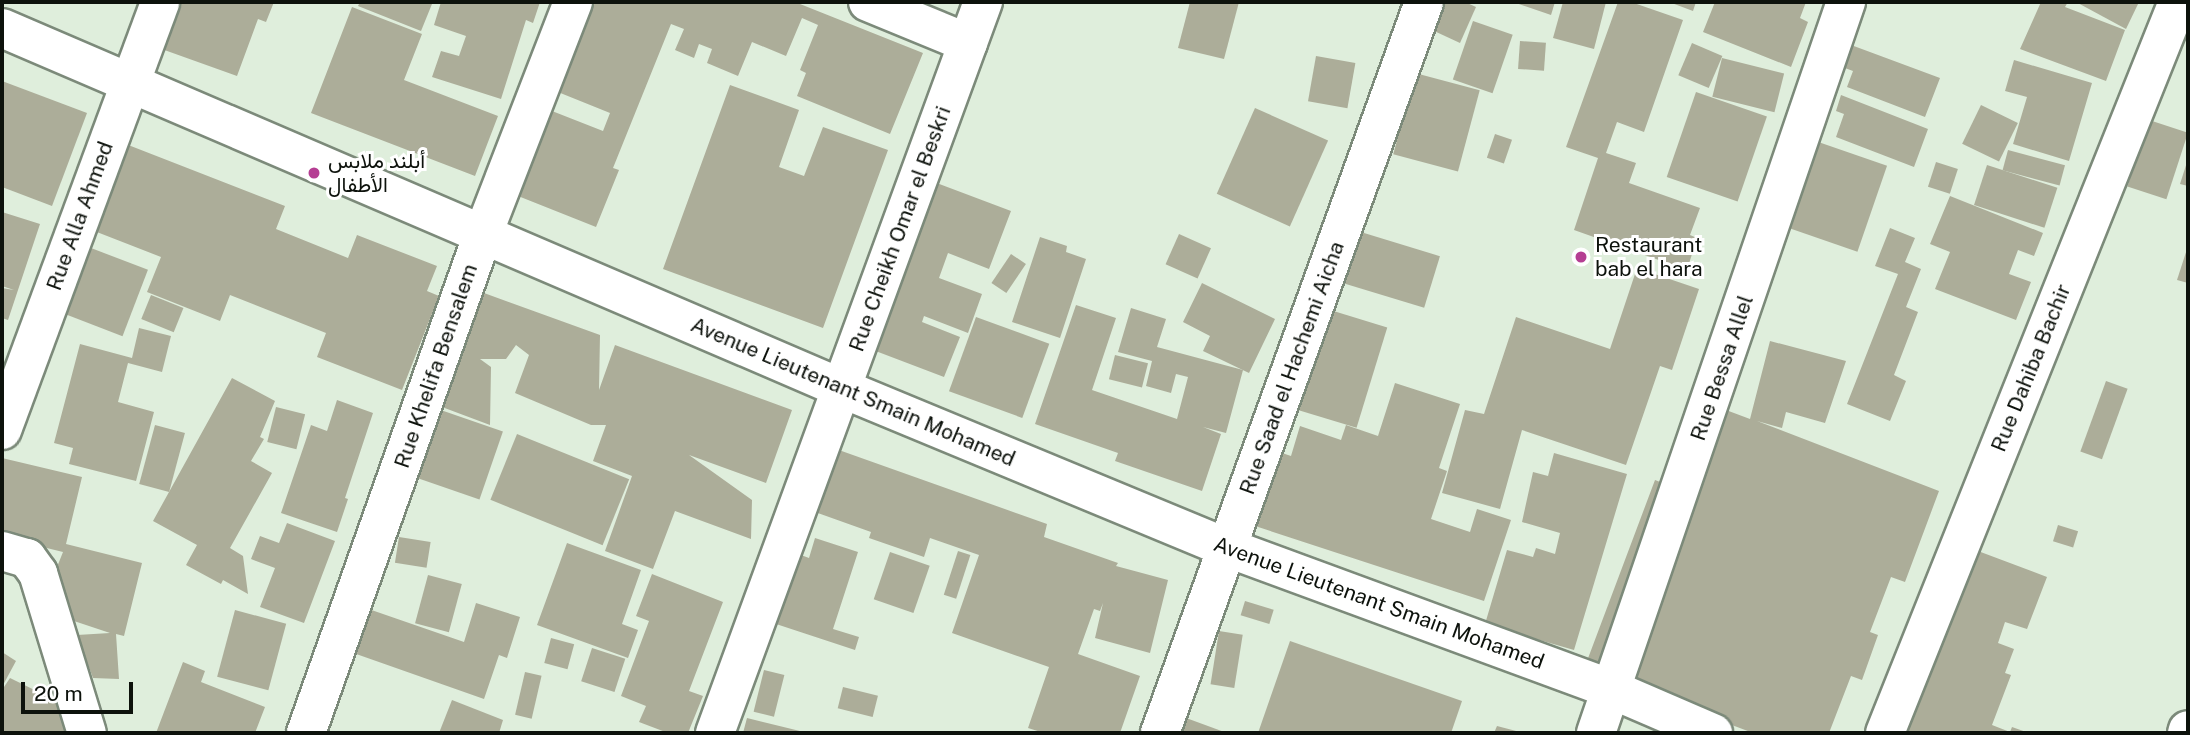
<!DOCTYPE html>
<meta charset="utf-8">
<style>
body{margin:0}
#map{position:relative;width:2190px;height:735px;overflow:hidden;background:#dfeedc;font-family:"Public Sans",Vazirmatn,sans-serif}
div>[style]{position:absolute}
.building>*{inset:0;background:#acad99;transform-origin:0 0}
.roads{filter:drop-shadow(2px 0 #7c8a7a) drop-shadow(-2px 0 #7c8a7a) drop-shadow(0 2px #7c8a7a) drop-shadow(0 -2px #7c8a7a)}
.street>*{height:38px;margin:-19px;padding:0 19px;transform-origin:19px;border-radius:19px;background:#fff}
.secondary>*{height:38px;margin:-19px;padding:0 19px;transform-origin:19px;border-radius:19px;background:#fff}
.dots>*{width:19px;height:19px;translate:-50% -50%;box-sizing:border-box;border:4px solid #fff;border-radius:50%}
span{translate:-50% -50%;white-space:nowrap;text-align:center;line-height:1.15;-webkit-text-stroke:6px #fff;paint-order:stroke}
.poi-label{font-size:21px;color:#0d120c}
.left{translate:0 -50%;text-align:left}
.street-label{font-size:21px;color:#0d120c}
.frame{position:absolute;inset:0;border:4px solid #0d120c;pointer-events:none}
.scale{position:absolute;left:21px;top:682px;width:112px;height:32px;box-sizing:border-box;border:4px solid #0d120c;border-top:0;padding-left:9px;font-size:21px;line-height:24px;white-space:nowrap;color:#0d120c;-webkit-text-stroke:5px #fff;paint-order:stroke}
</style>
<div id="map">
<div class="building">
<div style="clip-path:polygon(173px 2px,274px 2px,266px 22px,258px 19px,237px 76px,156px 47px)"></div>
<div style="clip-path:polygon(360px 2px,427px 2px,432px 4px,421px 31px,358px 6px)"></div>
<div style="clip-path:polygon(441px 2px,540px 2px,533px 23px,526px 20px,501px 99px,432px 77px,441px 51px,459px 56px,466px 36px,434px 25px)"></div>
<div style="clip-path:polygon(595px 2px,795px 2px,923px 53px,890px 134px,797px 96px,806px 73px,800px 70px,818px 25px,802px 18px,786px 56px,752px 42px,738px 76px,707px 63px,712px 49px,699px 44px,694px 58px,675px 50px,684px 29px,671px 24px,613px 168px,619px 170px,596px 227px,518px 196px,552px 111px,603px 131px,610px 113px,543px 86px,570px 19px,586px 25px)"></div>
<div style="clip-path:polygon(1190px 2px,1239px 2px,1224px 59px,1178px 48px)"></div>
<div style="clip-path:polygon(1445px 2px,1465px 2px,1476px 7px,1460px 43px,1432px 30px)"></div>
<div style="clip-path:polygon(1513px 2px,1555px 2px,1551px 15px)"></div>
<div style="clip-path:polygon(1563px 2px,1606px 2px,1594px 49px,1553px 38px)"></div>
<div style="clip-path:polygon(1618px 2px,1631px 2px,1683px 20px,1644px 132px,1617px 122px,1606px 153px,1636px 163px,1629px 183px,1700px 208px,1690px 235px,1697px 238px,1687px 270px,1574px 230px,1598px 158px,1566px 147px)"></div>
<div style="clip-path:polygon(1669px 2px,1696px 2px,1693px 11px)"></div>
<div style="clip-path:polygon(1715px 2px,1806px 2px,1800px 18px,1808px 22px,1791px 67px,1703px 32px)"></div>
<div style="clip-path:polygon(2041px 2px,2068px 2px,2065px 7px,2125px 30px,2106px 81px,2020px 49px)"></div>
<div style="clip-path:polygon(2076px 2px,2139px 2px,2126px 29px)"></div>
<div style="clip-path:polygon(352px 7px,422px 34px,404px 80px,498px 116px,475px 176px,311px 113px)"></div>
<div style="left:1473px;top:21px;width:42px;height:62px;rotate:19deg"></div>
<div style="left:1520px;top:41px;width:26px;height:28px;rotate:4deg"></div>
<div style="clip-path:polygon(1843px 42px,1940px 78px,1925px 117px,1847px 87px,1853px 71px,1834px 64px)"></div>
<div style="left:1692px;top:43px;width:33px;height:35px;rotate:23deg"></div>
<div style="left:1316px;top:56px;width:40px;height:46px;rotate:10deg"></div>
<div style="left:1722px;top:58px;width:64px;height:40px;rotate:14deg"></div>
<div style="clip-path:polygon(2014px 60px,2092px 83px,2069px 161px,2013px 144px,2027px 97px,2005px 91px)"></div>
<div style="left:1415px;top:73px;width:67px;height:84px;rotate:15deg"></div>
<div style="clip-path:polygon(2px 81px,87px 113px,52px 206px,2px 187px)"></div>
<div style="clip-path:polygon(730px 85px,799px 110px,779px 167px,804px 176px,823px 127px,888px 150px,823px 328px,663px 269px)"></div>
<div style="left:1696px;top:92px;width:75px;height:90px;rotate:19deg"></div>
<div style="clip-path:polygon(1841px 95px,1928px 129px,1914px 167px,1836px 137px,1844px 114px,1836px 111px)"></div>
<div style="left:1981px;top:105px;width:41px;height:43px;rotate:26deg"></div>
<div style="left:1255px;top:108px;width:80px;height:94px;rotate:24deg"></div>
<div style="left:2149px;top:120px;width:41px;height:70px;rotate:18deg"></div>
<div style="left:1495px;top:134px;width:18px;height:25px;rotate:19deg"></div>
<div style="left:1801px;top:136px;width:91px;height:91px;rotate:19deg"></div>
<div style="clip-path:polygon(118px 141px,285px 206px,276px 229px,348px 258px,357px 235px,437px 266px,427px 291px,439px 296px,402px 390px,317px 357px,326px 333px,230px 295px,220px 321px,147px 292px,161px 257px,84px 227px)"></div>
<div style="left:2008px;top:150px;width:59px;height:21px;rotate:15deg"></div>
<div style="clip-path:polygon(2188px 159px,2188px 186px,2180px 184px)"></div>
<div style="left:1936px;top:162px;width:23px;height:26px;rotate:18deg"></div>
<div style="left:1987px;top:165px;width:74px;height:42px;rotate:18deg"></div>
<div style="clip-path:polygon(934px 182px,1011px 211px,989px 269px,948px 253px,939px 278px,982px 294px,968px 333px,924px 316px,922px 322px,960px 337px,944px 377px,873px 350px)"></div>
<div style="clip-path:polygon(1950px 196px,2043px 233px,2034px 256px,2018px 250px,2009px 274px,2031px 282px,2016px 320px,1935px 289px,1950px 252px,1930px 244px)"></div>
<div style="clip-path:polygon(2px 212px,40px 224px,8px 320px,2px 318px,2px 288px,14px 290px,2px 286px)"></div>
<div style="clip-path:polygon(1890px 228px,1915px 238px,1905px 262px,1921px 269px,1906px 307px,1918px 312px,1894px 375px,1906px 381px,1890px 421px,1847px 404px,1898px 274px,1875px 266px)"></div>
<div style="left:1351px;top:229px;width:93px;height:54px;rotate:17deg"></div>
<div style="left:1179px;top:234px;width:35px;height:33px;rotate:24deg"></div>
<div style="clip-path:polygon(1040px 237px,1067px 246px,1066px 252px,1086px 259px,1060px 338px,1012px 322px)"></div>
<div style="clip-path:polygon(2188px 246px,2188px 283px,2177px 280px)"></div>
<div style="left:91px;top:248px;width:61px;height:71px;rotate:21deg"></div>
<div style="left:1011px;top:254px;width:18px;height:35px;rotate:34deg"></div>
<div style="clip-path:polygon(1637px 268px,1699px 289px,1672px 370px,1660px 366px,1626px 465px,1522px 430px,1500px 509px,1442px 493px,1465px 410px,1484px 414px,1516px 317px,1610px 349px)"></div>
<div style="clip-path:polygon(1202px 283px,1275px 319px,1249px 373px,1203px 351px,1210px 336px,1183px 322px)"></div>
<div style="clip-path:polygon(484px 293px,600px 335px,599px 390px,615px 345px,792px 410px,766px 483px,689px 455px,752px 500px,751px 539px,675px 511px,653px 569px,605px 551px,632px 476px,593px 461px,606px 425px,591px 425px,515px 393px,529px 355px,516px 345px,506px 359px,480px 359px,491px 367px,490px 425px,442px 407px)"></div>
<div style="left:151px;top:295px;width:35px;height:26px;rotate:22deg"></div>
<div style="clip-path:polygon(1076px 305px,1116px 318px,1092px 390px,1177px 419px,1188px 377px,1176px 374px,1171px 393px,1146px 386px,1152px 361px,1118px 352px,1131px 308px,1166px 319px,1157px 347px,1243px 370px,1226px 433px,1203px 427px,1221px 434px,1202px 491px,1115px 461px,1118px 453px,1035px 424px)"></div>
<div style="left:1327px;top:309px;width:63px;height:105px;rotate:17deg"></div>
<div style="left:976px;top:317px;width:78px;height:79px;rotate:20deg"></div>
<div style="clip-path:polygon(139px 328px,171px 336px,162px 372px,128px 363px,118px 402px,154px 412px,136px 481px,69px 464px,73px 448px,54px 443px,80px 344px,132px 358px)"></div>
<div style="clip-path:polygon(1770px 341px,1846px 361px,1825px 423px,1786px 412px,1782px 428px,1757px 421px,1939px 491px,1905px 582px,1891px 577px,1870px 632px,1878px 635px,1862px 680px,1851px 676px,1829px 733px,1753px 733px,1584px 669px,1655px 480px,1686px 492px,1718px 407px,1750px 419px)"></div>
<div style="left:1115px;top:355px;width:34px;height:25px;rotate:14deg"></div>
<div style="clip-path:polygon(232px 378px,275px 401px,260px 437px,264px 439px,251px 461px,272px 473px,230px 548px,243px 556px,248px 594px,223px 580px,221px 584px,186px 565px,197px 545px,153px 521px)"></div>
<div style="left:2106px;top:381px;width:23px;height:75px;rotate:20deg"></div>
<div style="clip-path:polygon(1395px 383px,1460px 404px,1439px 468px,1447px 471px,1431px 519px,1470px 532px,1477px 509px,1511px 520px,1484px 601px,1249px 524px,1273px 450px,1291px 456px,1300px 426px,1341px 440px,1346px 425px,1378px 436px)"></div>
<div style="clip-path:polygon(337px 400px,373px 413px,345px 498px,348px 499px,337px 532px,281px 513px,311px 425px,327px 431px)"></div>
<div style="left:276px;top:407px;width:30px;height:36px;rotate:14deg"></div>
<div style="left:432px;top:407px;width:75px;height:72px;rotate:19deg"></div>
<div style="left:155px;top:425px;width:31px;height:61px;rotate:15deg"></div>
<div style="left:517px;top:434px;width:121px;height:71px;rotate:22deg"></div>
<div style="clip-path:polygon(836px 449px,1047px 524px,1044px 537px,1118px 563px,1116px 566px,1168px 580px,1150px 653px,1095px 638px,1103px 603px,1100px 611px,1094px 609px,1078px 654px,1140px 676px,1120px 733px,1044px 733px,1028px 728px,1049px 667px,952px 633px,979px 555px,930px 538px,924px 557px,869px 538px,871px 532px,815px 512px)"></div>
<div style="clip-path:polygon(1554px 453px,1627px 474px,1574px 650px,1485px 624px,1507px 550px,1533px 557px,1536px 548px,1555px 554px,1560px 533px,1522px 522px,1533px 472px,1548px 476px)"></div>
<div style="clip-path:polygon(2px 458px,82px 477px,66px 544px,142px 563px,124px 636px,116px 634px,119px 679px,93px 678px,77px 635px,110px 633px,68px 619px,51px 582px,63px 552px,2px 537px)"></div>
<div style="clip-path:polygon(287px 523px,335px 541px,304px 623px,260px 607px,275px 568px,251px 559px,260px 536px,279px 543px)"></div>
<div style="left:2058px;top:525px;width:21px;height:17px;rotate:17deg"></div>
<div style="left:399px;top:537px;width:32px;height:26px;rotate:9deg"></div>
<div style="clip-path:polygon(815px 538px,858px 552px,833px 629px,859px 637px,855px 650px,770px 622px,793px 552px,809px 558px)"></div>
<div style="clip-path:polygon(567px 543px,641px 570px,622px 624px,638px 630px,628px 658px,537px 625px)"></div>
<div style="clip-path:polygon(1962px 545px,2047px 577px,2027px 629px,2005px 622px,1998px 643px,2014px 649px,2005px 673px,2011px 675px,1992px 725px,2010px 732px,2012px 727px,2029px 733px,1891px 733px)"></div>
<div style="left:958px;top:551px;width:13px;height:46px;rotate:18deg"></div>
<div style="left:890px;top:552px;width:42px;height:50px;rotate:19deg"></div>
<div style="clip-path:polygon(652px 574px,723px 602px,689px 691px,703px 696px,688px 733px,668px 733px,639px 722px,646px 706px,621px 696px,649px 621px,636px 616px)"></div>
<div style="left:428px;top:575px;width:35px;height:50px;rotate:15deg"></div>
<div style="left:1245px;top:601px;width:30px;height:15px;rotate:17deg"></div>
<div style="clip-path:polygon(476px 603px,520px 617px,507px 658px,499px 655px,484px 699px,342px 649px,357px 605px,464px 642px)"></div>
<div style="left:235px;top:610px;width:53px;height:69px;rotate:15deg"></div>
<div style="left:1219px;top:631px;width:24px;height:54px;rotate:9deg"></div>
<div style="left:551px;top:638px;width:24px;height:26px;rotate:15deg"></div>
<div style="clip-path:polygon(1290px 641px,1462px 701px,1451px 733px,1258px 733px)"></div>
<div style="left:592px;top:648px;width:35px;height:35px;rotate:18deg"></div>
<div style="clip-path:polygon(2px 652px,16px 661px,2px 687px)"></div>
<div style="clip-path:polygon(183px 662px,205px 671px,201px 682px,265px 707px,255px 733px,156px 733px)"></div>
<div style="left:764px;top:670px;width:21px;height:43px;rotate:14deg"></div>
<div style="left:525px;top:672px;width:17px;height:44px;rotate:13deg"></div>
<div style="clip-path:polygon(10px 678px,57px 701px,68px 733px,2px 733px,2px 690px)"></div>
<div style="left:843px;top:687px;width:36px;height:22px;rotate:14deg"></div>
<div style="clip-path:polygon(452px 700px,503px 720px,499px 733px,439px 733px)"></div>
<div style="clip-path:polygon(1178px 715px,1227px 733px,1171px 733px)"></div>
<div style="clip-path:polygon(747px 718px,804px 732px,804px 733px,743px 733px)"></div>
<div style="clip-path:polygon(1497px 726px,1520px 732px,1520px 733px,1494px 733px)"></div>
</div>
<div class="roads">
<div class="street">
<div style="left:868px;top:2px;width:108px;rotate:22.3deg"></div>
<div style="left:2px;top:430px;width:456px;rotate:-69.7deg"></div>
<div style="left:2px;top:551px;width:26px;rotate:16deg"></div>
<div style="left:27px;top:558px;width:19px;rotate:54deg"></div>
<div style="left:38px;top:573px;width:167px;rotate:73deg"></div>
<div style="left:306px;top:733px;width:529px;rotate:-70.47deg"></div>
<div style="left:483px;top:234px;width:249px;rotate:-68.8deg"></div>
<div style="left:715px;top:733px;width:779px;rotate:-69.87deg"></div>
<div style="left:1160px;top:733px;width:777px;rotate:-70.14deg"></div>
<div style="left:1596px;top:733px;width:773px;rotate:-71.12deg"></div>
<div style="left:1885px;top:733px;width:788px;rotate:-68.16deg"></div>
</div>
<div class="secondary">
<div style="left:2px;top:28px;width:913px;rotate:23.22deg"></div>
<div style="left:841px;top:388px;width:419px;rotate:22.5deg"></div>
<div style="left:1228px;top:548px;width:410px;rotate:20.2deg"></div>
<div style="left:1613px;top:690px;width:109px;rotate:23.3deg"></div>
<div style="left:2187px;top:733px;width:3px;rotate:-72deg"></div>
</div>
</div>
<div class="dots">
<div style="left:314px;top:173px;background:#b53e93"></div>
<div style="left:1581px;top:257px;background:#b53e93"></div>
</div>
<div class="poi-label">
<span class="left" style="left:328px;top:173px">أبلند ملابس<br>اﻷطفال</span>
<span class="left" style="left:1595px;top:257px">Restaurant<br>bab el hara</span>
</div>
<div class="street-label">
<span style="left:80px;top:216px;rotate:-70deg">Rue Alla Ahmed</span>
<span style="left:900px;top:229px;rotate:-70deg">Rue Cheikh Omar el Beskri</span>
<span style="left:436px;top:366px;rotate:-71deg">Rue Khelifa Bensalem</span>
<span style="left:1292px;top:368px;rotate:-70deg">Rue Saad el Hachemi Aicha</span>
<span style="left:1722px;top:368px;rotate:-71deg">Rue Bessa Allel</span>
<span style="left:2031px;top:368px;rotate:-68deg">Rue Dahiba Bachir</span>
<span style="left:853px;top:392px;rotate:23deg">Avenue Lieutenant Smain Mohamed</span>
<span style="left:1379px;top:603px;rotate:20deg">Avenue Lieutenant Smain Mohamed</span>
</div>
<div class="frame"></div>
<div class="scale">20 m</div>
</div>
